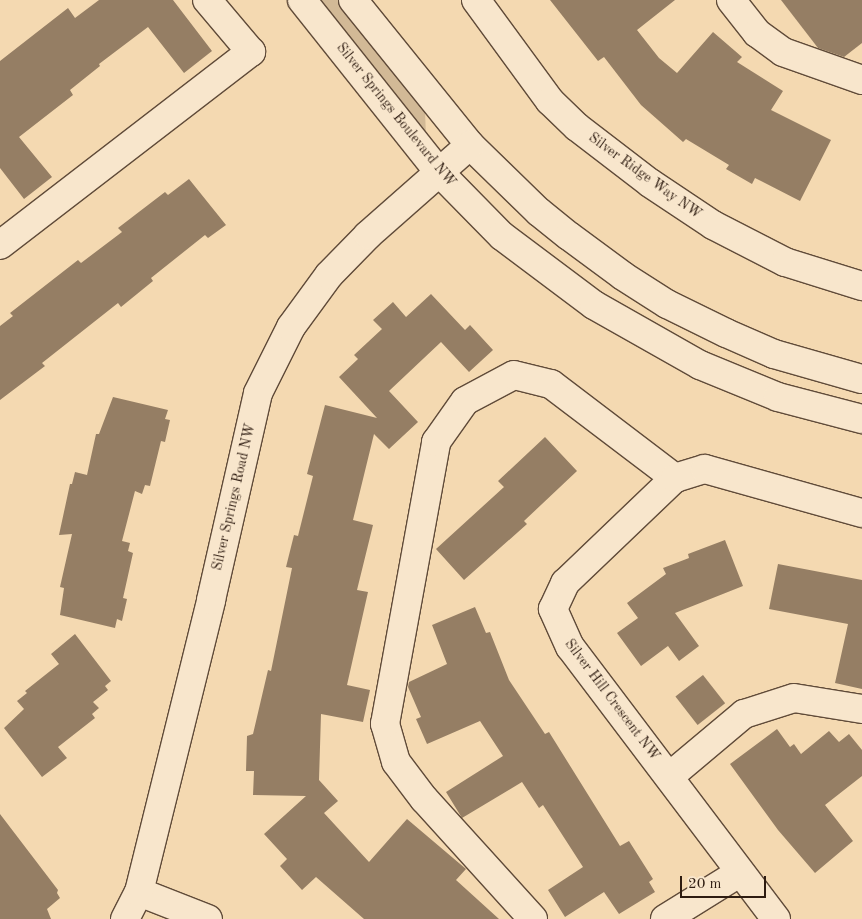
<!DOCTYPE html>
<style>
body{margin:0}
#map{position:relative;width:862px;height:919px;overflow:hidden;background:#f4d9b1;font-family:"Old Standard TT",serif}
div>[style]{position:absolute}
.green>*{inset:0;background:#d2b996}
.building>*{inset:0;background:#957e64;transform-origin:0 0}
.roads{filter:drop-shadow(1px 0 #604b39) drop-shadow(-1px 0 #604b39) drop-shadow(0 1px #604b39) drop-shadow(0 -1px #604b39)}
.minor>*{height:28px;margin:-14px;padding:0 14px;transform-origin:14px;border-radius:14px;background:#f8e6cc}
span{translate:-50% -50%;white-space:nowrap;text-align:center;line-height:1.15;-webkit-text-stroke:4.5px #f8e6cc;paint-order:stroke}
.street-label{font-size:14px;color:#2e1c11}
.scale{position:absolute;left:680px;top:876px;width:86px;height:22px;box-sizing:border-box;border:2px solid #2e1c11;border-top:0;padding-left:6px;font-size:15px;line-height:18px;white-space:nowrap;color:#2e1c11;-webkit-text-stroke:4px #f8e6cc;paint-order:stroke}
</style>
<div id="map">
<div class="green">
<div style="clip-path:polygon(316px 0,338px 0,425px 111px,426px 136px)"></div>
</div>
<div class="building">
<div style="clip-path:polygon(99px 0,173px 0,212px 51px,184px 73px,148px 27px,99px 64px,100px 66px,70px 90px,73px 95px,19px 137px,52px 177px,24px 199px,0 168px,0 61px,68px 8px,75px 18px)"></div>
<div style="clip-path:polygon(550px 0,675px 0,637px 30px,659px 58px,677px 73px,713px 32px,742px 57px,737px 62px,783px 91px,771px 110px,831px 140px,800px 201px,755px 178px,752px 184px,726px 169px,729px 165px,686px 139px,683px 142px,641px 105px,604px 57px,598px 61px)"></div>
<div style="clip-path:polygon(781px 0,862px 0,862px 43px,844px 57px,818px 48px)"></div>
<div style="clip-path:polygon(189px 179px,226px 225px,208px 238px,205px 235px,151px 278px,153px 281px,121px 307px,118px 303px,42px 363px,45px 366px,0 400px,0 326px,13px 316px,10px 313px,78px 260px,81px 263px,122px 232px,118px 228px,165px 192px,168px 195px)"></div>
<div style="clip-path:polygon(431px 294px,465px 330px,470px 325px,493px 350px,469px 372px,441px 342px,389px 391px,418px 422px,389px 449px,374px 434px,353px 520px,373px 525px,357px 590px,368px 592px,347px 685px,370px 690px,363px 722px,321px 714px,319px 780px,338px 801px,324px 813px,369px 862px,407px 819px,466px 869px,456px 880px,499px 919px,364px 919px,316px 877px,302px 890px,280px 866px,287px 859px,264px 834px,306px 796px,253px 795px,254px 771px,246px 771px,247px 736px,253px 734px,268px 670px,271px 671px,292px 568px,286px 567px,294px 535px,298px 536px,313px 476px,307px 474px,325px 405px,377px 418px,339px 377px,358px 359px,354px 355px,382px 329px,373px 320px,393px 302px,406px 317px)"></div>
<div style="clip-path:polygon(113px 397px,168px 410px,165px 419px,170px 420px,165px 442px,161px 441px,150px 486px,145px 485px,142px 494px,135px 491px,122px 541px,130px 543px,128px 551px,133px 553px,123px 598px,127px 599px,122px 621px,117px 619px,115px 628px,60px 615px,64px 588px,60px 587px,72px 534px,59px 535px,70px 484px,72px 484px,75px 472px,87px 475px,96px 434px,99px 434px)"></div>
<div style="clip-path:polygon(545px 437px,577px 471px,524px 521px,527px 524px,464px 580px,436px 549px,504px 487px,498px 481px)"></div>
<div style="clip-path:polygon(725px 540px,743px 586px,675px 613px,699px 646px,679px 661px,668px 646px,641px 666px,617px 633px,638px 618px,627px 603px,666px 574px,663px 568px,689px 558px,688px 554px)"></div>
<div style="clip-path:polygon(778px 564px,862px 580px,862px 689px,835px 683px,848px 624px,769px 609px)"></div>
<div style="clip-path:polygon(475px 607px,486px 633px,490px 632px,509px 680px,545px 734px,549px 732px,620px 846px,629px 841px,653px 879px,649px 882px,655px 892px,619px 914px,604px 892px,565px 917px,548px 890px,583px 867px,543px 805px,539px 808px,522px 782px,462px 818px,446px 792px,503px 756px,480px 721px,427px 744px,416px 719px,421px 717px,408px 687px,409px 682px,447px 664px,432px 625px)"></div>
<div style="clip-path:polygon(75px 634px,111px 681px,105px 686px,108px 690px,93px 702px,99px 708px,92px 714px,95px 718px,58px 747px,67px 758px,42px 777px,4px 728px,24px 709px,17px 701px,27px 693px,25px 691px,59px 664px,51px 654px)"></div>
<div style="left:703px;top:675px;width:36px;height:35px;rotate:52deg"></div>
<div style="clip-path:polygon(777px 729px,790px 747px,794px 744px,801px 754px,829px 731px,839px 742px,849px 734px,862px 750px,862px 776px,825px 805px,853px 841px,815px 873px,778px 830px,730px 764px)"></div>
<div style="clip-path:polygon(0 814px,58px 890px,57px 893px,60px 898px,47px 909px,51px 919px,0 919px)"></div>
</div>
<div class="roads">
<div class="minor">
<div style="left:302px;top:0;width:220px;rotate:51.5deg"></div>
<div style="left:439px;top:172px;width:90px;rotate:45.5deg"></div>
<div style="left:502px;top:236px;width:115px;rotate:36.9deg"></div>
<div style="left:594px;top:305px;width:122px;rotate:29.5deg"></div>
<div style="left:700px;top:365px;width:84px;rotate:22.3deg"></div>
<div style="left:778px;top:397px;width:87px;rotate:14.7deg"></div>
<div style="left:353px;top:0;width:186px;rotate:51.1deg"></div>
<div style="left:470px;top:145px;width:96px;rotate:44.2deg"></div>
<div style="left:539px;top:212px;width:38px;rotate:39deg"></div>
<div style="left:569px;top:236px;width:67px;rotate:36.5deg"></div>
<div style="left:623px;top:276px;width:52px;rotate:32.5deg"></div>
<div style="left:667px;top:304px;width:66px;rotate:26.2deg"></div>
<div style="left:726px;top:333px;width:52px;rotate:23.6deg"></div>
<div style="left:774px;top:354px;width:91px;rotate:15.9deg"></div>
<div style="left:476px;top:0;width:125px;rotate:53.8deg"></div>
<div style="left:550px;top:101px;width:37px;rotate:44deg"></div>
<div style="left:577px;top:127px;width:92px;rotate:37.5deg"></div>
<div style="left:650px;top:183px;width:76px;rotate:33.7deg"></div>
<div style="left:713px;top:225px;width:81px;rotate:27.2deg"></div>
<div style="left:785px;top:262px;width:81px;rotate:17.3deg"></div>
<div style="left:731px;top:0;width:42px;rotate:51.8deg"></div>
<div style="left:757px;top:33px;width:32px;rotate:36deg"></div>
<div style="left:783px;top:52px;width:84px;rotate:19.5deg"></div>
<div style="left:0;top:245px;width:317px;rotate:-37.6deg"></div>
<div style="left:251px;top:52px;width:68px;rotate:-130.2deg"></div>
<div style="left:670px;top:776px;width:97px;rotate:-40deg"></div>
<div style="left:744px;top:714px;width:52px;rotate:-17.7deg"></div>
<div style="left:794px;top:698px;width:69px;rotate:9.2deg"></div>
<div style="left:139px;top:892px;width:74px;rotate:21.4deg"></div>
<div style="left:125px;top:919px;width:30px;rotate:-63deg"></div>
<div style="left:139px;top:892px;width:301px;rotate:-76.1deg"></div>
<div style="left:211px;top:600px;width:212px;rotate:-77.2deg"></div>
<div style="left:258px;top:393px;width:74px;rotate:-63.4deg"></div>
<div style="left:291px;top:327px;width:64px;rotate:-53.8deg"></div>
<div style="left:329px;top:275px;width:56px;rotate:-45.7deg"></div>
<div style="left:368px;top:235px;width:136px;rotate:-41.4deg"></div>
<div style="left:533px;top:919px;width:162px;rotate:-132.2deg"></div>
<div style="left:424px;top:799px;width:46px;rotate:-127.1deg"></div>
<div style="left:396px;top:762px;width:40px;rotate:-106deg"></div>
<div style="left:385px;top:724px;width:287px;rotate:-79.7deg"></div>
<div style="left:436px;top:442px;width:50px;rotate:-54.7deg"></div>
<div style="left:465px;top:401px;width:55px;rotate:-28deg"></div>
<div style="left:514px;top:375px;width:38px;rotate:14deg"></div>
<div style="left:551px;top:384px;width:156px;rotate:37.2deg"></div>
<div style="left:665px;top:919px;width:87px;rotate:-31.9deg"></div>
<div style="left:776px;top:919px;width:341px;rotate:-127.1deg"></div>
<div style="left:570px;top:647px;width:42px;rotate:-114.1deg"></div>
<div style="left:553px;top:609px;width:29px;rotate:-65deg"></div>
<div style="left:565px;top:583px;width:152px;rotate:-43.7deg"></div>
<div style="left:675px;top:478px;width:31px;rotate:-17deg"></div>
<div style="left:705px;top:469px;width:163px;rotate:15.7deg"></div>
</div>
</div>
<div class="street-label">
<span style="left:396px;top:115px;rotate:51deg">Silver Springs Boulevard NW</span>
<span style="left:645px;top:176px;rotate:36deg">Silver Ridge Way NW</span>
<span style="left:234px;top:497px;rotate:-77deg">Silver Springs Road NW</span>
<span style="left:612px;top:700px;rotate:53deg">Silver Hill Crescent NW</span>
</div>
<div class="scale">20 m</div>
</div>
